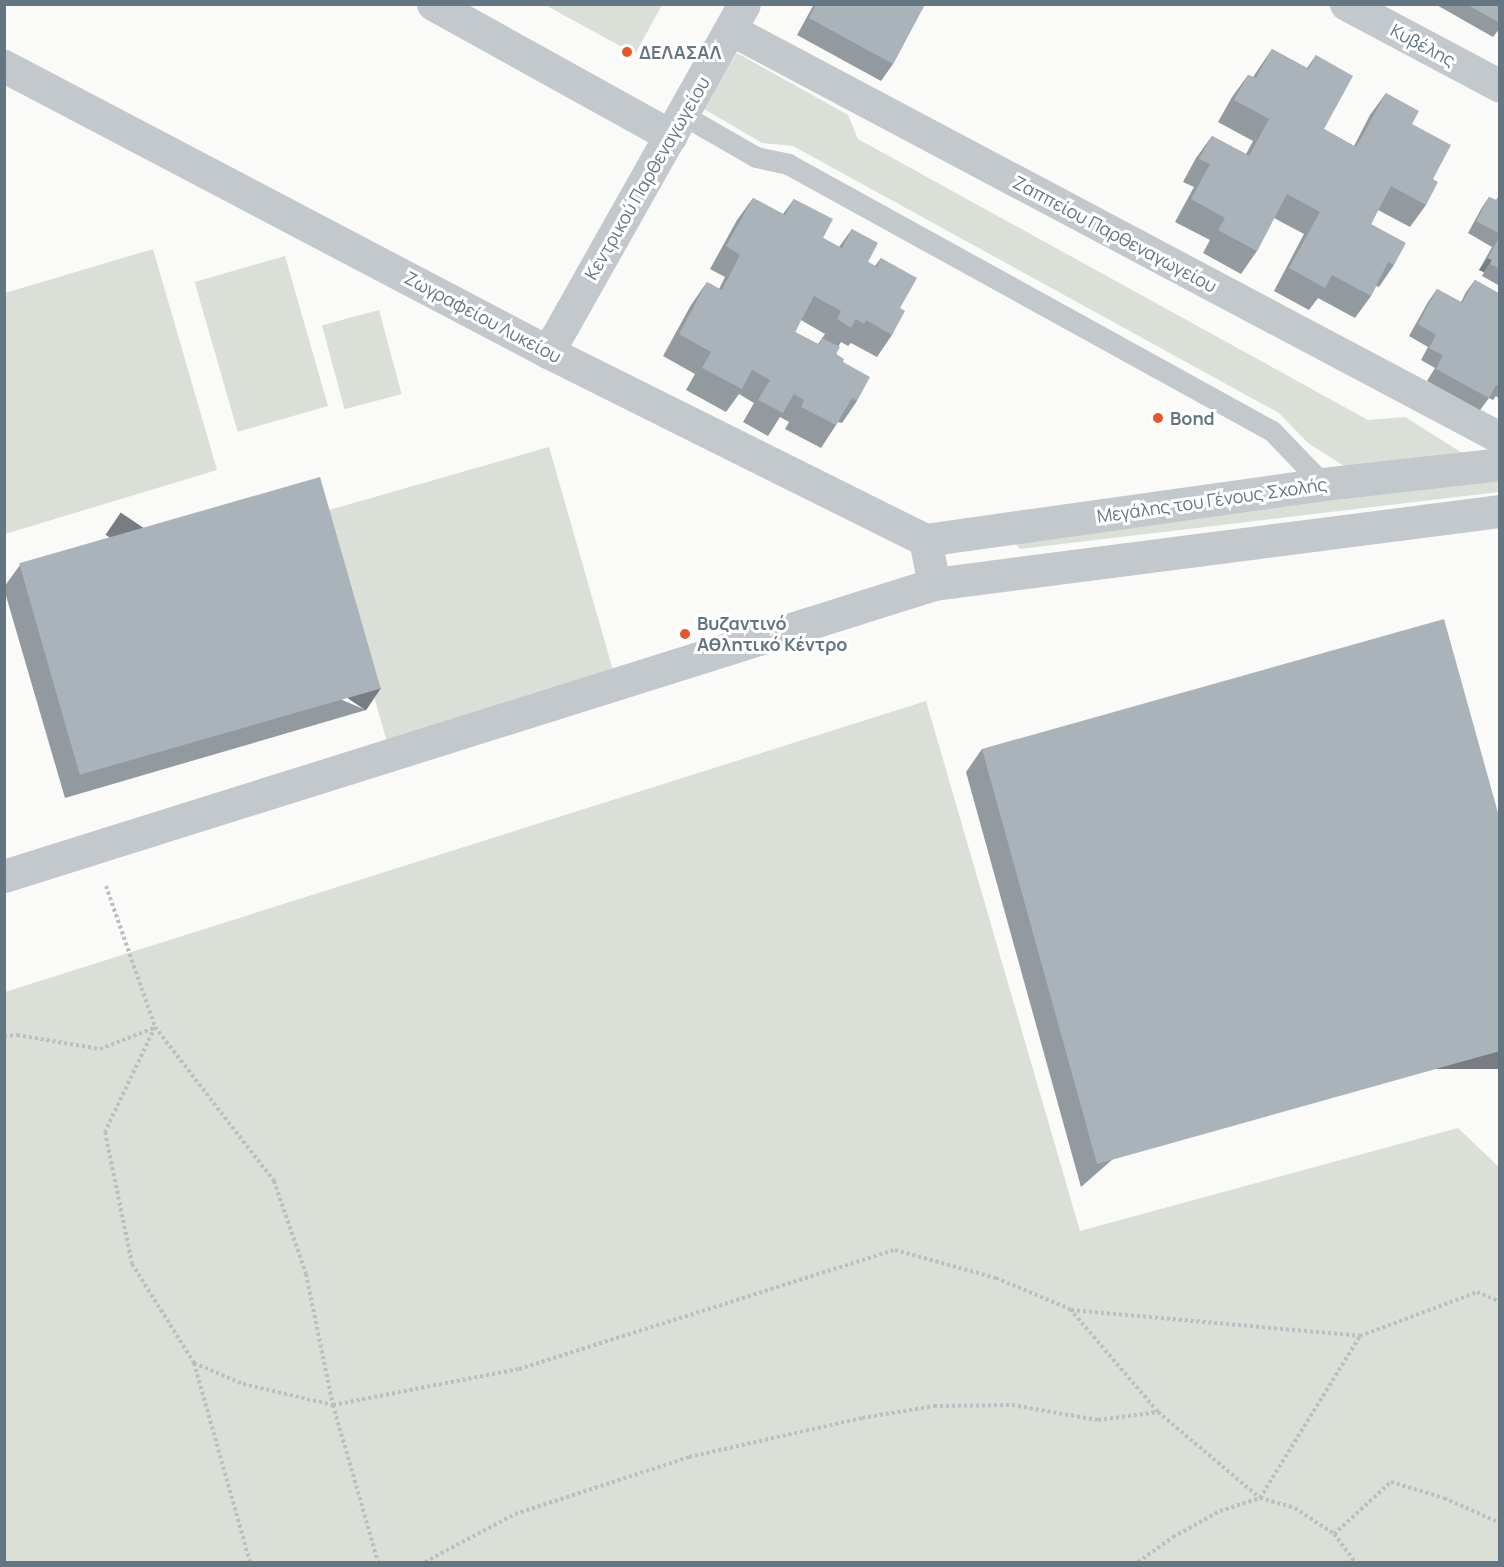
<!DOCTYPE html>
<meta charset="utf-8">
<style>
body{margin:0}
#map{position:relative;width:1504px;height:1567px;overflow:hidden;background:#fafaf8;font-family:Manrope,sans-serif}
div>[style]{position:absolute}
.green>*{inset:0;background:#dadfd7;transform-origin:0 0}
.path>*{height:4px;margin-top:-2px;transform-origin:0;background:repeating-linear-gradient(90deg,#bbbfc2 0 3px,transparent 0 6px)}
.service>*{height:21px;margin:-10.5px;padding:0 10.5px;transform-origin:10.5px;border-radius:10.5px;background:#c3c8cc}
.pedestrian>*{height:32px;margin:-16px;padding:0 16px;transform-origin:16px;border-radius:16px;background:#c3c8cc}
.minor>*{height:33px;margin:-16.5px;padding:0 16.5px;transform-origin:16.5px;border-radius:16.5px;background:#c3c8cc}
.wall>*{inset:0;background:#929a9f}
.shaded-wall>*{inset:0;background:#777d82;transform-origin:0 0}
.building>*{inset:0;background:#aab3b9;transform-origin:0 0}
.dots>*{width:16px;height:16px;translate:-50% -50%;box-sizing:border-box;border:3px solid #fff;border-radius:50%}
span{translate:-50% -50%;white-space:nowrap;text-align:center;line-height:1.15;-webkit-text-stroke:6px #fff;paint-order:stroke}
.street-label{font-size:18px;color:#657683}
.poi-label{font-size:18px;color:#657683;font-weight:700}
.left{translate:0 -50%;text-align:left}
.frame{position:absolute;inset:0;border:6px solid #657683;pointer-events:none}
</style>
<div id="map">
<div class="green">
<div style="clip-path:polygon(545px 5px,662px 5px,635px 54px)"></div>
<div style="clip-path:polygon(737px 53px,848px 115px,858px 139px,1368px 420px,1405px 417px,1499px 476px,1499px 492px,1020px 549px,1015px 543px,1382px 490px,1308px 443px,1279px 413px,793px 146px,762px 143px,704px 109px)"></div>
<div style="clip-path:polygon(153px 249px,217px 470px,5px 534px,5px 293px)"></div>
<div style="left:285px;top:256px;width:156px;height:94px;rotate:74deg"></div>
<div style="left:379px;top:310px;width:87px;height:59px;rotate:75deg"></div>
<div style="left:549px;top:447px;width:246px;height:237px;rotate:74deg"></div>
<div style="clip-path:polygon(926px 701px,1080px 1231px,1458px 1128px,1499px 1167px,1499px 1562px,5px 1562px,5px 992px)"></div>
</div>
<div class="path">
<div style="left:106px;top:886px;width:149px;rotate:70.8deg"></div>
<div style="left:155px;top:1027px;width:195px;rotate:52.3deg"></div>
<div style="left:274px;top:1181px;width:98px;rotate:71deg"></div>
<div style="left:306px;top:1274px;width:134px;rotate:78.4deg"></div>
<div style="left:333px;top:1405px;width:163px;rotate:74deg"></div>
<div style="left:155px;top:1027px;width:116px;rotate:115.5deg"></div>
<div style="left:105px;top:1132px;width:135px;rotate:78.4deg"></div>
<div style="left:132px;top:1264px;width:117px;rotate:57.9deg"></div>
<div style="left:194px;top:1363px;width:207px;rotate:74.3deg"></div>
<div style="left:4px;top:1036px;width:13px;rotate:-4deg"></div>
<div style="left:17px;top:1035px;width:84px;rotate:9.6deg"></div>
<div style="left:100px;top:1049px;width:58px;rotate:-21.3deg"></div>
<div style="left:1071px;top:1310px;width:290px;rotate:5.1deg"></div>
<div style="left:194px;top:1363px;width:53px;rotate:23.2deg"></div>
<div style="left:243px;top:1384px;width:92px;rotate:13.1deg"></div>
<div style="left:333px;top:1405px;width:189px;rotate:-11deg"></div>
<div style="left:519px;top:1369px;width:394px;rotate:-17.6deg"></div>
<div style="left:895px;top:1250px;width:105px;rotate:15.5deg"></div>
<div style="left:996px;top:1278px;width:80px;rotate:22.7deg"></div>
<div style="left:1070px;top:1309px;width:135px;rotate:49.5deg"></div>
<div style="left:1334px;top:1534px;width:77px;rotate:-42.4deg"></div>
<div style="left:1391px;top:1482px;width:55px;rotate:16.8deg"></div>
<div style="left:1444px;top:1498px;width:61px;rotate:24.1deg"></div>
<div style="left:425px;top:1562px;width:102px;rotate:-28.1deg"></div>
<div style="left:515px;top:1514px;width:183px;rotate:-18.1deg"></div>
<div style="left:689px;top:1457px;width:177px;rotate:-12.7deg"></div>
<div style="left:862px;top:1418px;width:73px;rotate:-9.5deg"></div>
<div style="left:934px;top:1406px;width:78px;rotate:-0.7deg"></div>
<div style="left:1012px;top:1405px;width:87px;rotate:9.9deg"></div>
<div style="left:1098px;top:1420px;width:61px;rotate:-7.6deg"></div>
<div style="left:1158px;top:1412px;width:133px;rotate:40.1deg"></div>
<div style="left:1260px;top:1498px;width:190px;rotate:-58.3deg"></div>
<div style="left:1360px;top:1336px;width:125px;rotate:-20.6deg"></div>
<div style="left:1477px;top:1292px;width:25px;rotate:23deg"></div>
<div style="left:1138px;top:1562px;width:43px;rotate:-35.5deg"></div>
<div style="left:1173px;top:1537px;width:54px;rotate:-29deg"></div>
<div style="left:1220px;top:1511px;width:42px;rotate:-18deg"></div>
<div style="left:1260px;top:1498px;width:36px;rotate:16deg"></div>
<div style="left:1295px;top:1508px;width:47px;rotate:33.7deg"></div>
<div style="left:1334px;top:1534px;width:35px;rotate:53deg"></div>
</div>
<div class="service">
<div style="left:683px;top:115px;width:84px;rotate:29.9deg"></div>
<div style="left:756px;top:157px;width:33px;rotate:12deg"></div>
<div style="left:788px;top:164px;width:553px;rotate:28.88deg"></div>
<div style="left:1272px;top:431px;width:74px;rotate:46.1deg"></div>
</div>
<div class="pedestrian">
<div style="left:731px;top:30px;width:871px;rotate:27.95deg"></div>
</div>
<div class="minor">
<div style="left:433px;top:4px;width:272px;rotate:29deg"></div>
<div style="left:1346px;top:4px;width:174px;rotate:28deg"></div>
<div style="left:4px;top:66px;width:615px;rotate:27.73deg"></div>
<div style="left:548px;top:352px;width:421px;rotate:26.5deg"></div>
<div style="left:925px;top:540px;width:45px;rotate:78.4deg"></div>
<div style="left:548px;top:352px;width:399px;rotate:-60.6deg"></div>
<div style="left:925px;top:540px;width:402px;rotate:-8deg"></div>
<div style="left:1323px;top:484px;width:178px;rotate:-6.4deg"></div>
<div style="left:4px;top:876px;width:975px;rotate:-17.43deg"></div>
<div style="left:934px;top:584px;width:571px;rotate:-7.35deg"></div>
</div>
<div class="wall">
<div style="clip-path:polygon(814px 4px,925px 4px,893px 64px,881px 81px,797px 35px)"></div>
<div style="clip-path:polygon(1435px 4px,1500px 4px,1500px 28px,1493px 37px)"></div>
<div style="clip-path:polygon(1272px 49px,1307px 68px,1316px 55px,1324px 129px,1354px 146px,1370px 115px,1386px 93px,1412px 124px,1433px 179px,1426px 205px,1410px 227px,1378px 210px,1371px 224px,1394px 265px,1379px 287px,1376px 286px,1371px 296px,1355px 318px,1318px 298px,1309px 310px,1274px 291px,1304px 234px,1274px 218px,1257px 251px,1241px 274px,1203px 253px,1210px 240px,1175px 222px,1194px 187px,1183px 182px,1196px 158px,1212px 136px,1246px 154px,1253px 141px,1218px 122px,1232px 97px,1248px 75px,1253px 77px)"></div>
<div style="clip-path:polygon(1489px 197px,1496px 200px,1500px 197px,1500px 286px,1482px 276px,1484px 272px,1479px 270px,1492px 247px,1468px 233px,1481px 209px)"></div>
<div style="clip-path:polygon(evenodd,753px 198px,783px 214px,794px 199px,823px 238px,839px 247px,852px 229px,868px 262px,875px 266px,881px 258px,900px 308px,892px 335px,877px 357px,851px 343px,848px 346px,841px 342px,838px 347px,836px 354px,843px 362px,857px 401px,842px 423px,838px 422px,821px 448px,785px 429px,789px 422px,780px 417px,768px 436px,743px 422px,754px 403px,739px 394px,726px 412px,686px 390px,695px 374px,663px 356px,691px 305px,707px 282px,719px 289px,725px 277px,710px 269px,737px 220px,753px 198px,801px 320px,825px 334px,818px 344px,795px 332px,801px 320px)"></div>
<div style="clip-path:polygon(1475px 280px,1500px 294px,1500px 400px,1496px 396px,1493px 400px,1489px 398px,1480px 410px,1427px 381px,1435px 368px,1421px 360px,1428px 347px,1409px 336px,1428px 302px,1437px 289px,1461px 302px,1466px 292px)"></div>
<div style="clip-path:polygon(20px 565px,366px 710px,65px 798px,4px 589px,4px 587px)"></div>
<div style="clip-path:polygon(982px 749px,1500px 820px,1081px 1187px,966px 772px)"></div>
</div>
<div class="shaded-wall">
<div style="clip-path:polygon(1488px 258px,1492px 260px,1484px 272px,1479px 270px)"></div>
<div style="left:381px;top:688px;width:27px;height:314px;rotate:124deg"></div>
<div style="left:1500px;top:1051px;width:18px;height:419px;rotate:90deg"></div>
</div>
<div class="building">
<div style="clip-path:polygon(816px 4px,925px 4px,893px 64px,809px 18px)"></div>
<div style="clip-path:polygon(1466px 4px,1500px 4px,1500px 23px)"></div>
<div style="clip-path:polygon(1272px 49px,1308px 69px,1316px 55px,1353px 76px,1324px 129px,1356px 147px,1386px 93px,1419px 111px,1412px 124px,1451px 145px,1433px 179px,1438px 182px,1426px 205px,1391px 186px,1371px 224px,1406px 243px,1394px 265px,1388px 262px,1371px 296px,1332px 275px,1325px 288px,1289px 268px,1320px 212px,1287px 194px,1257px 251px,1218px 230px,1225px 218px,1191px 199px,1210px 164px,1199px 159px,1212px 136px,1249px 156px,1269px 119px,1234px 100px,1248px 75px,1256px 78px)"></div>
<div style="clip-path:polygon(1489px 197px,1496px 200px,1498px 197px,1500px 197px,1500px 234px,1476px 221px)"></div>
<div style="clip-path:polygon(753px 198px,785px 215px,794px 199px,833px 219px,823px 238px,842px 248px,852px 229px,878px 243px,868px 262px,877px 267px,881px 258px,917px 278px,900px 308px,905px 311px,892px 335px,866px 320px,864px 324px,856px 319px,851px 328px,837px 319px,841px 311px,814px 296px,795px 332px,819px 345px,822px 338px,840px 347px,836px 354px,844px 359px,843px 362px,870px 377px,857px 401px,852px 398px,836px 425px,801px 407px,804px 400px,794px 394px,783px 413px,758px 400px,770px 380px,752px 370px,742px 389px,702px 368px,711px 352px,679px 334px,707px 282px,722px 290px,740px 255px,726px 246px)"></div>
<div style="clip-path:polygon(1500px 236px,1500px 269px,1490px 264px,1492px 260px,1488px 258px)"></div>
<div style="clip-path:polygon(1475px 280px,1500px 294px,1500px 387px,1496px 385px,1489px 398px,1436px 369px,1443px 355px,1429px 348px,1436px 335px,1418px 324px,1437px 289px,1462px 303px)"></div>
<div style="left:320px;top:477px;width:220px;height:313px;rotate:74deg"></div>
<div style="clip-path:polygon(1444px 619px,1500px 820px,1500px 1051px,1097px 1164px,982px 749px)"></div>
</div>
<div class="dots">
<div style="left:627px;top:52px;background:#e4572e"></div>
<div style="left:1158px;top:418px;background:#e4572e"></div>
<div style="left:685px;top:634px;background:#e4572e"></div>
</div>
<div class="street-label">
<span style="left:1423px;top:45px;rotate:28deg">Κυβέλης</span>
<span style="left:647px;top:178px;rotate:-60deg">Κεντρικού Παρθεναγωγείου</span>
<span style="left:1115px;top:234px;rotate:28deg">Ζαππείου Παρθεναγωγείου</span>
<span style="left:483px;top:317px;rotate:28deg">Ζωγραφείου Λυκείου</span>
<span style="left:1212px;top:500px;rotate:-8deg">Μεγάλης του Γένους Σχολής</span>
</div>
<div class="poi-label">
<span class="left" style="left:639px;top:52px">ΔΕΛΑΣΑΛ</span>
<span class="left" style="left:1170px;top:418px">Bond</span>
<span class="left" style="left:697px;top:634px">Βυζαντινό<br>Αθλητικό Κέντρο</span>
</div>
<div class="frame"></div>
</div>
